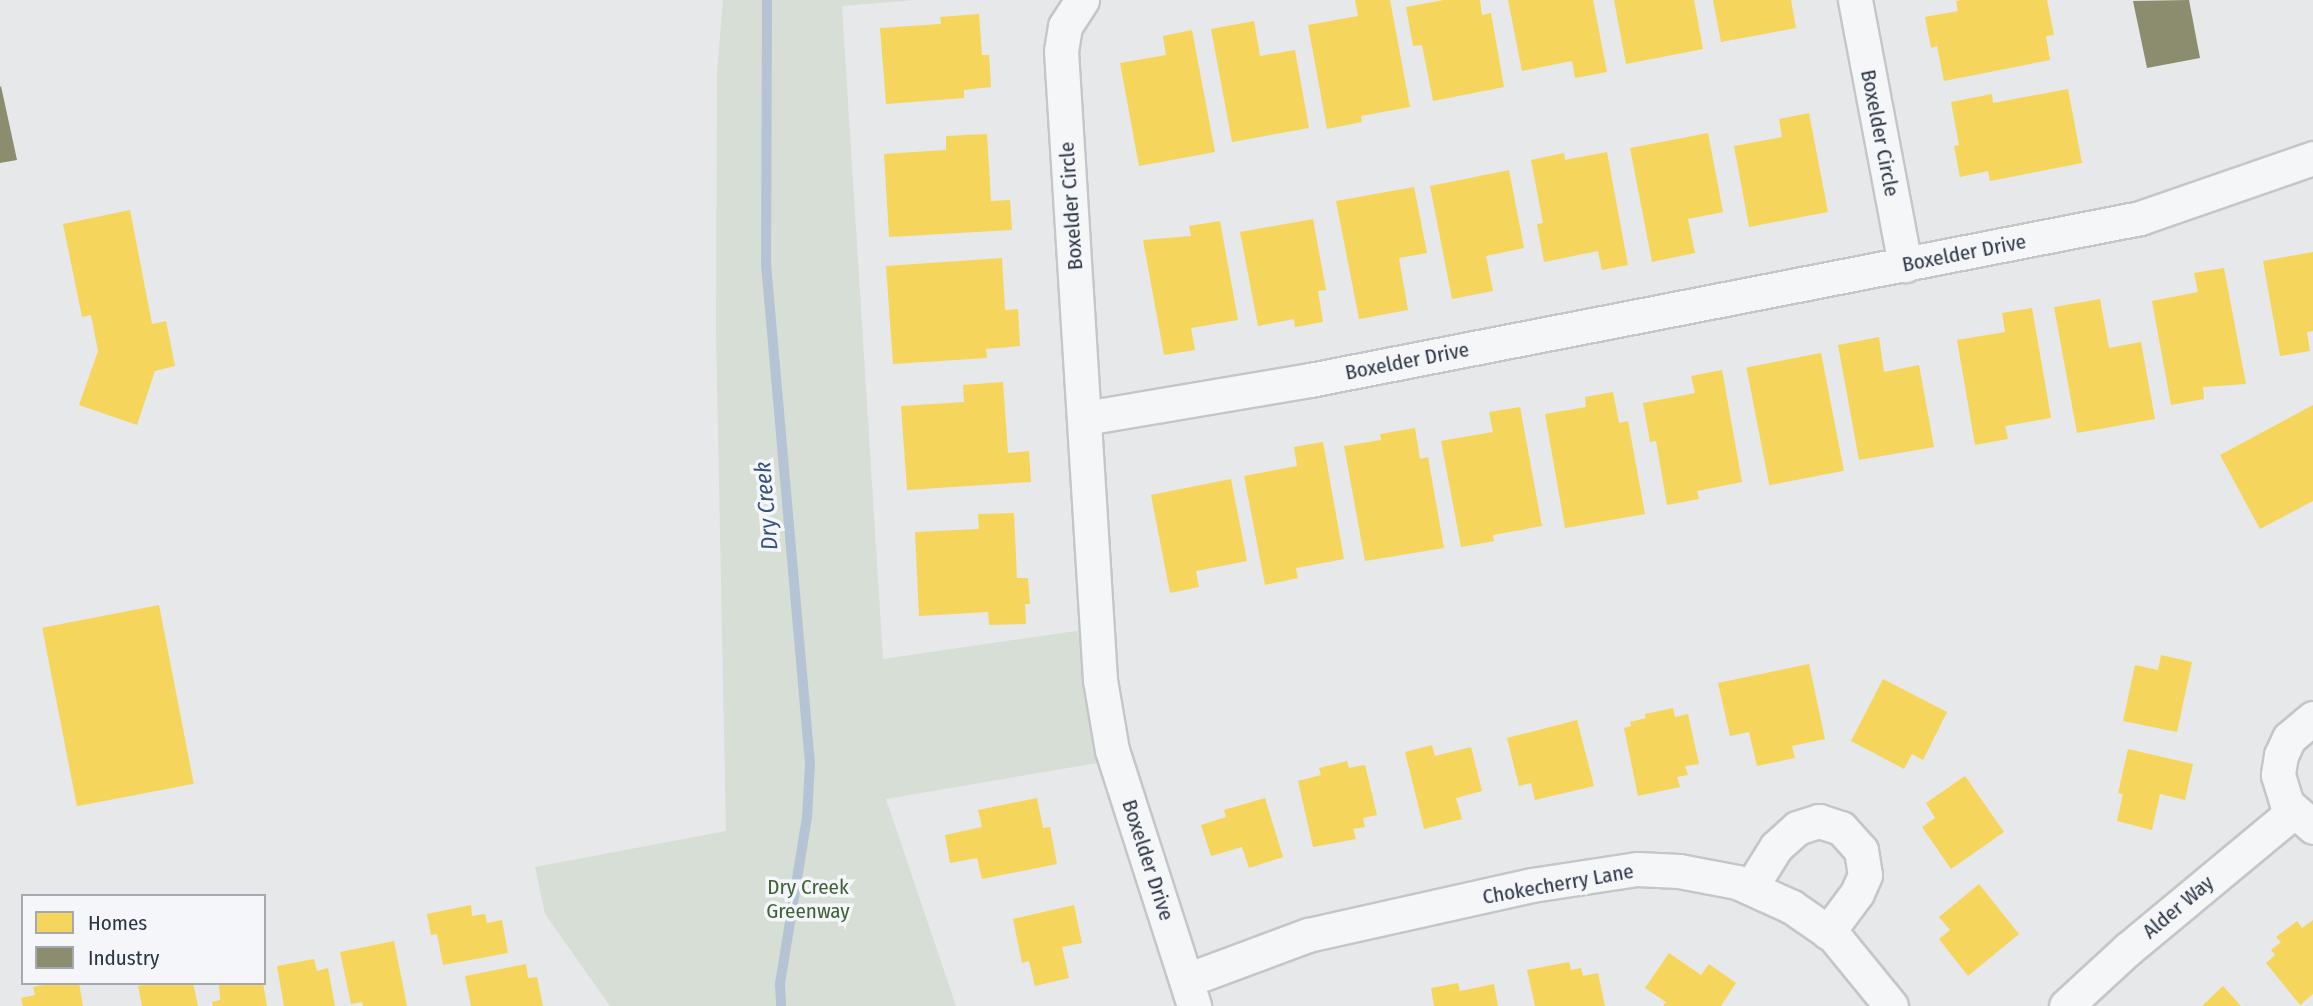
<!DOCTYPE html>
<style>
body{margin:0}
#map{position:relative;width:2313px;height:1006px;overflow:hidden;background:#e6e8ea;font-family:"Fira Sans Condensed",sans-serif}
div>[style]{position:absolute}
.green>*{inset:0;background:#d6ded6}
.homes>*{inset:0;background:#f6d55c;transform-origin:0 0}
.industry>*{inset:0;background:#8c8c6e}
.stream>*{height:10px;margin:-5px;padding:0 5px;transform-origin:5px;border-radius:5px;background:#b4c4d5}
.roads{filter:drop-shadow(2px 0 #c4c6c8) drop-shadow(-2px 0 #c4c6c8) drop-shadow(0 2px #c4c6c8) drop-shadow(0 -2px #c4c6c8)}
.minor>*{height:33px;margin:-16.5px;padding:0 16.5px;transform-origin:16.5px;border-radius:16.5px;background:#f5f6f7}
span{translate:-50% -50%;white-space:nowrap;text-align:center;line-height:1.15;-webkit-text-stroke:7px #f4f6f9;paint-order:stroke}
.street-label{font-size:21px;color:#2b3445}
.park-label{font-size:21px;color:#3f6138}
.water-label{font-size:23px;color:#34527a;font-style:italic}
.legend{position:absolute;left:21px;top:894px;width:245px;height:91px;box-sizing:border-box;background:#f4f6f9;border:2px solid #a4a8b1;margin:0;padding:9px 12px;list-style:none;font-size:21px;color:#2b3445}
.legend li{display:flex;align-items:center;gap:14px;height:35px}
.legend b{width:35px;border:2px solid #a4a8b1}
</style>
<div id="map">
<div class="green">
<div style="clip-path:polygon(723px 0,915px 0,842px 6px,883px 659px,1096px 628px,1115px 760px,886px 799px,956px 1006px,610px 1006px,545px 914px,535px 867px,726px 831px,716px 333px,717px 71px)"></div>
</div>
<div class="homes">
<div style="clip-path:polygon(1355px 0,1390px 0,1410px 107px,1361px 116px,1362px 122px,1327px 129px,1308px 25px,1358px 16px)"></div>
<div style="clip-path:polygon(1444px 0,1480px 0,1482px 15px,1491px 13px,1504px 87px,1433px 101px,1422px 45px,1413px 46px,1406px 7px)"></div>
<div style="clip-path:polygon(1508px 0,1593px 0,1607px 72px,1575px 78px,1572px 61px,1522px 71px)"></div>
<div style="clip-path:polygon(1614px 0,1694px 0,1703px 49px,1626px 64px)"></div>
<div style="clip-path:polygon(1713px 0,1791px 0,1796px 28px,1721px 42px)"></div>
<div style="clip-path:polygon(1962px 0,2047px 0,2054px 35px,2046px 36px,2050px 60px,1944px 81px,1937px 46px,1931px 48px,1925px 17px,1958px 11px,1956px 1px)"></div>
<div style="clip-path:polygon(979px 14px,982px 55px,989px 55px,991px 87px,964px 90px,964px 98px,886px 104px,880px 28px,941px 24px,940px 17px)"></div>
<div style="clip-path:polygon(1254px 21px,1260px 56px,1295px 50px,1309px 128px,1232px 142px,1211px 29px)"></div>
<div style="clip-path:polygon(1192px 30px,1215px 152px,1139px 166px,1120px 63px,1166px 55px,1163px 36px)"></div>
<div style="clip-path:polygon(2068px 89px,2082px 163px,1990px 181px,1988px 171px,1960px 177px,1954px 146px,1959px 145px,1951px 102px,1992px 94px,1993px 103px)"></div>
<div style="clip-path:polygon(1809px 113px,1828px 212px,1749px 227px,1734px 146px,1782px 137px,1779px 119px)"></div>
<div style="clip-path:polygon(1708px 133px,1723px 212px,1688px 219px,1695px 253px,1652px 262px,1630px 148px)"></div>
<div style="clip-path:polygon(987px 134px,991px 201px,1010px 200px,1012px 230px,889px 237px,884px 154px,946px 150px,946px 136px)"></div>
<div style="clip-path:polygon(1607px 152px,1628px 265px,1602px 270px,1598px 251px,1544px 262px,1537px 224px,1543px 223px,1531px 160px,1564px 153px,1565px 160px)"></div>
<div style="clip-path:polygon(1509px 170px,1524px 248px,1486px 256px,1493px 291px,1452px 299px,1430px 186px)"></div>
<div style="clip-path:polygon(1414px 187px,1427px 253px,1399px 258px,1408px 310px,1359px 319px,1336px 201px)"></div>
<div style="clip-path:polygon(130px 210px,152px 324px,166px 321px,175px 366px,155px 371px,137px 425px,79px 405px,98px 351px,91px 315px,82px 317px,63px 224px)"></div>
<div style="clip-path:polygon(1313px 219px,1326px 290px,1318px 291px,1323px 322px,1295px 327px,1294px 319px,1258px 326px,1240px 232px)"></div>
<div style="clip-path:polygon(1220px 221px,1238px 320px,1191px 328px,1195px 350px,1164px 355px,1143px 240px,1191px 236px,1189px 226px)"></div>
<div style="clip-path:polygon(2313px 252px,2313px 331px,2307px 332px,2310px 351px,2280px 356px,2263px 261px)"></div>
<div style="clip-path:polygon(1002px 258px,1005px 310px,1018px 309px,1020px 346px,986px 349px,987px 358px,893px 364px,886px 266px)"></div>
<div style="clip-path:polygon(2224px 268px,2246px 384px,2203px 387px,2204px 399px,2171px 405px,2152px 301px,2198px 292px,2194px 273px)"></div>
<div style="clip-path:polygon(2100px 299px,2109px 348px,2141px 342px,2155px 419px,2077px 433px,2054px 307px)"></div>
<div style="clip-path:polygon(2032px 308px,2051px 418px,2005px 426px,2008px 439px,1975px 445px,1957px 340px,2005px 332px,2002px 313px)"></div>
<div style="clip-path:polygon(1879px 337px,1884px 372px,1919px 365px,1934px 447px,1859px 460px,1838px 345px)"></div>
<div style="left:1821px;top:353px;width:120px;height:76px;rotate:79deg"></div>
<div style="clip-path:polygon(1722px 370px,1742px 482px,1697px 491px,1699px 499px,1667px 505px,1656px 441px,1650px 442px,1643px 403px,1695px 393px,1691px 376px)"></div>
<div style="clip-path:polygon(1003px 382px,1008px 453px,1029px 451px,1031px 482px,907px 490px,901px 406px,964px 402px,963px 385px)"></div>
<div style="clip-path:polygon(1613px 392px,1619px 423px,1628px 421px,1645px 514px,1565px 528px,1545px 414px,1586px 407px,1585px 397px)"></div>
<div style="clip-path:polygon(2313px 405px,2313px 501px,2260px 529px,2220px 455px)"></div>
<div style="clip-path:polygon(1520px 407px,1542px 526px,1493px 535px,1494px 541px,1461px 547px,1441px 441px,1493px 432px,1489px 412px)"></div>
<div style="clip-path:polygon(1415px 428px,1420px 459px,1428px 457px,1444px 548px,1365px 561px,1344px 446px,1381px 440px,1380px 434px)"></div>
<div style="clip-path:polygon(1323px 442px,1344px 559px,1296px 568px,1298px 578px,1265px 585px,1244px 476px,1297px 466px,1294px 447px)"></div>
<div style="clip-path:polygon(1231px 479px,1247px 561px,1196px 571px,1199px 587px,1170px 593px,1151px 495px)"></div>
<div style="clip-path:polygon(1014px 513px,1017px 578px,1028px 578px,1030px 604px,1025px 604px,1026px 624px,989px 625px,988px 612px,919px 616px,915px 532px,979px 529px,978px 514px)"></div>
<div style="left:159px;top:605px;width:182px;height:119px;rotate:79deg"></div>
<div style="clip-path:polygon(2161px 655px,2192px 662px,2177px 732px,2123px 721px,2135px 665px,2158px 670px)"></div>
<div style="clip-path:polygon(1809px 664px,1825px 739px,1792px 746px,1795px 758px,1757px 766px,1749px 732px,1730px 736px,1718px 683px)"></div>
<div style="clip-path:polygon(1883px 679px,1947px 712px,1923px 760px,1912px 754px,1904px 769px,1851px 741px)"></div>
<div style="clip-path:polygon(1673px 708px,1675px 717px,1688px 714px,1699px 764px,1685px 766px,1688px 775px,1677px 777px,1680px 787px,1638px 796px,1624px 728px,1631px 726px,1630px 722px,1646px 718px,1645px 714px)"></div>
<div style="clip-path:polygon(1577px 720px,1594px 786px,1535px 800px,1531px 783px,1519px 786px,1507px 738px)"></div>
<div style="clip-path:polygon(1432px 745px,1435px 756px,1471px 747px,1482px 791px,1456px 798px,1462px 819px,1424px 829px,1405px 752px)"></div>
<div style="clip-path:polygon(2128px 749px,2193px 764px,2185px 800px,2160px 794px,2152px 830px,2117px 821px,2123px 794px,2118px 793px)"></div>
<div style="clip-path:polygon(1347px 761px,1349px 768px,1365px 765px,1377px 815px,1363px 818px,1365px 827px,1353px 829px,1356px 839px,1313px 847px,1298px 781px,1321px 775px,1319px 768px)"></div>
<div style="clip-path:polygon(1965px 776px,2004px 832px,1951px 869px,1922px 827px,1935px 818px,1926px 803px)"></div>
<div style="clip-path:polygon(1037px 798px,1043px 828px,1050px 827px,1057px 864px,982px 879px,977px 858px,950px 863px,945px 835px,982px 827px,978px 810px)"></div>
<div style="clip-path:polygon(1265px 798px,1283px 857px,1249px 868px,1242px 847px,1211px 856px,1201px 825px,1226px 817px,1224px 810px)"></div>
<div style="clip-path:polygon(1979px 884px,2019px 934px,1968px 976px,1939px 939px,1950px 930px,1939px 917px)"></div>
<div style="clip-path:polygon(471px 905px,472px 916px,485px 914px,487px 923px,502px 920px,508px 953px,443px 965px,437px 934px,431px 935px,427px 914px)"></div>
<div style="clip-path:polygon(1074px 905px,1082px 943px,1062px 947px,1069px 978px,1035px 986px,1029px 961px,1022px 963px,1013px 919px)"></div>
<div style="clip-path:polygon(2313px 920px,2313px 994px,2300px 1005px,2266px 963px,2275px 955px,2271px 950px,2281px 942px,2276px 937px,2297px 921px,2302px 928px)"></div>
<div style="clip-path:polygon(394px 941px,407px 1006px,363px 1006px,362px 1002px,351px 1004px,340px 952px)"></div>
<div style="clip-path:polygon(1669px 953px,1701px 975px,1709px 964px,1736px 983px,1721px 1006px,1663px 1006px,1666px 1002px,1645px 988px)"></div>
<div style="clip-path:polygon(314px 959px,317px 971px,328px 968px,335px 1006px,284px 1006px,277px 966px)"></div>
<div style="clip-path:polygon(1569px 962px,1571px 970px,1581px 968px,1583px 976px,1598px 973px,1605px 1006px,1535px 1006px,1527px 970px)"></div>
<div style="clip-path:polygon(526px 964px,528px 978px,537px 977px,543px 1006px,471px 1006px,465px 976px)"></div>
<div style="clip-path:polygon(53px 983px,79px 983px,83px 1006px,23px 1006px,21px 998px,35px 995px,33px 987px)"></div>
<div style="clip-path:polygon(153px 983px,193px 983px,198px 1006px,142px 1006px,138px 986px)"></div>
<div style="clip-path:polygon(219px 983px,263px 983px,267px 1006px,213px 1006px,212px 1002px,220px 1000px)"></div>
<div style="clip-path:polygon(1458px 983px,1460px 991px,1494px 984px,1498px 1006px,1434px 1006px,1431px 988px)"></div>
<div style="clip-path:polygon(2223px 986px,2241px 1006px,2202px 1006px)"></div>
</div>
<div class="industry">
<div style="clip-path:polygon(2189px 0,2200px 58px,2147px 68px,2133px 1px)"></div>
<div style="clip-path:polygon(1px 86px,17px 160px,0 163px,0 87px)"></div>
</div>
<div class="stream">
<div style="left:767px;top:0;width:264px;rotate:90.2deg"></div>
<div style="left:766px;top:264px;width:502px;rotate:84.97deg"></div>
<div style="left:810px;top:764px;width:53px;rotate:93.2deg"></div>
<div style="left:807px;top:817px;width:169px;rotate:99.2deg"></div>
<div style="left:780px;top:984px;width:22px;rotate:87deg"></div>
</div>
<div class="roads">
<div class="minor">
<div style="left:1082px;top:0;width:31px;rotate:123deg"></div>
<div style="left:1065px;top:26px;width:25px;rotate:99deg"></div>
<div style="left:1061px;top:51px;width:630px;rotate:86.45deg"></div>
<div style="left:1100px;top:680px;width:71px;rotate:80.3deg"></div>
<div style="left:1112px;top:750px;width:269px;rotate:72.2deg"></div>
<div style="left:1855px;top:0;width:270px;rotate:79.3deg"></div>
<div style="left:1085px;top:418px;width:228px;rotate:-9.6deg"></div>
<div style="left:1310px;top:380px;width:846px;rotate:-11.04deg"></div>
<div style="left:2140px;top:218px;width:183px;rotate:-19.1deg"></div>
<div style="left:2313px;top:718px;width:31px;rotate:140deg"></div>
<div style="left:2289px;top:738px;width:19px;rotate:115deg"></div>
<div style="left:2281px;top:755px;width:20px;rotate:99deg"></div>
<div style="left:2278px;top:775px;width:30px;rotate:73deg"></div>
<div style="left:2287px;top:804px;width:35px;rotate:41deg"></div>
<div style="left:1751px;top:887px;width:47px;rotate:-58deg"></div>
<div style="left:1776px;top:847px;width:28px;rotate:-42deg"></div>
<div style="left:1797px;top:828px;width:23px;rotate:-18deg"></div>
<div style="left:1819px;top:821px;width:23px;rotate:18deg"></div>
<div style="left:1841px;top:828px;width:30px;rotate:48deg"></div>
<div style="left:1861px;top:850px;width:25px;rotate:81deg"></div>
<div style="left:1865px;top:875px;width:20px;rotate:114deg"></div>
<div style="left:1857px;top:893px;width:49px;rotate:126.6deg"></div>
<div style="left:1187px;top:980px;width:129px;rotate:-20.4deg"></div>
<div style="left:1308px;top:935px;width:230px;rotate:-12.6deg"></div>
<div style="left:1532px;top:885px;width:106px;rotate:-8.7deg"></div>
<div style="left:1637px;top:869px;width:42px;rotate:2.7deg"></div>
<div style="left:1679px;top:871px;width:59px;rotate:10.7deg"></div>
<div style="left:1737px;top:882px;width:60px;rotate:24.4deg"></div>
<div style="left:1792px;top:907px;width:51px;rotate:34.6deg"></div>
<div style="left:1834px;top:936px;width:90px;rotate:50.8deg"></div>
<div style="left:2066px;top:1006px;width:84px;rotate:-42.6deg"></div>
<div style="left:2128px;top:949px;width:214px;rotate:-39.7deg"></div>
</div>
</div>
<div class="street-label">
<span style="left:1880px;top:133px;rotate:79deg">Boxelder Circle</span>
<span style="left:1071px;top:206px;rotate:-94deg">Boxelder Circle</span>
<span style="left:1964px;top:253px;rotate:-11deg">Boxelder Drive</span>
<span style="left:1407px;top:361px;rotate:-11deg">Boxelder Drive</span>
<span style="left:1148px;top:860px;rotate:72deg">Boxelder Drive</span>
<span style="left:1558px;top:884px;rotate:-10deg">Chokecherry Lane</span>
<span style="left:2178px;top:907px;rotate:-40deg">Alder Way</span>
</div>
<div class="park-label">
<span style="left:808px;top:899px">Dry Creek<br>Greenway</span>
</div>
<div class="water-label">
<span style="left:766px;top:506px;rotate:-95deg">Dry Creek</span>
</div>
<ul class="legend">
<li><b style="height:19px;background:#f6d55c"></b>Homes</li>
<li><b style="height:19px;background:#8c8c6e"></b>Industry</li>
</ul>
</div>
